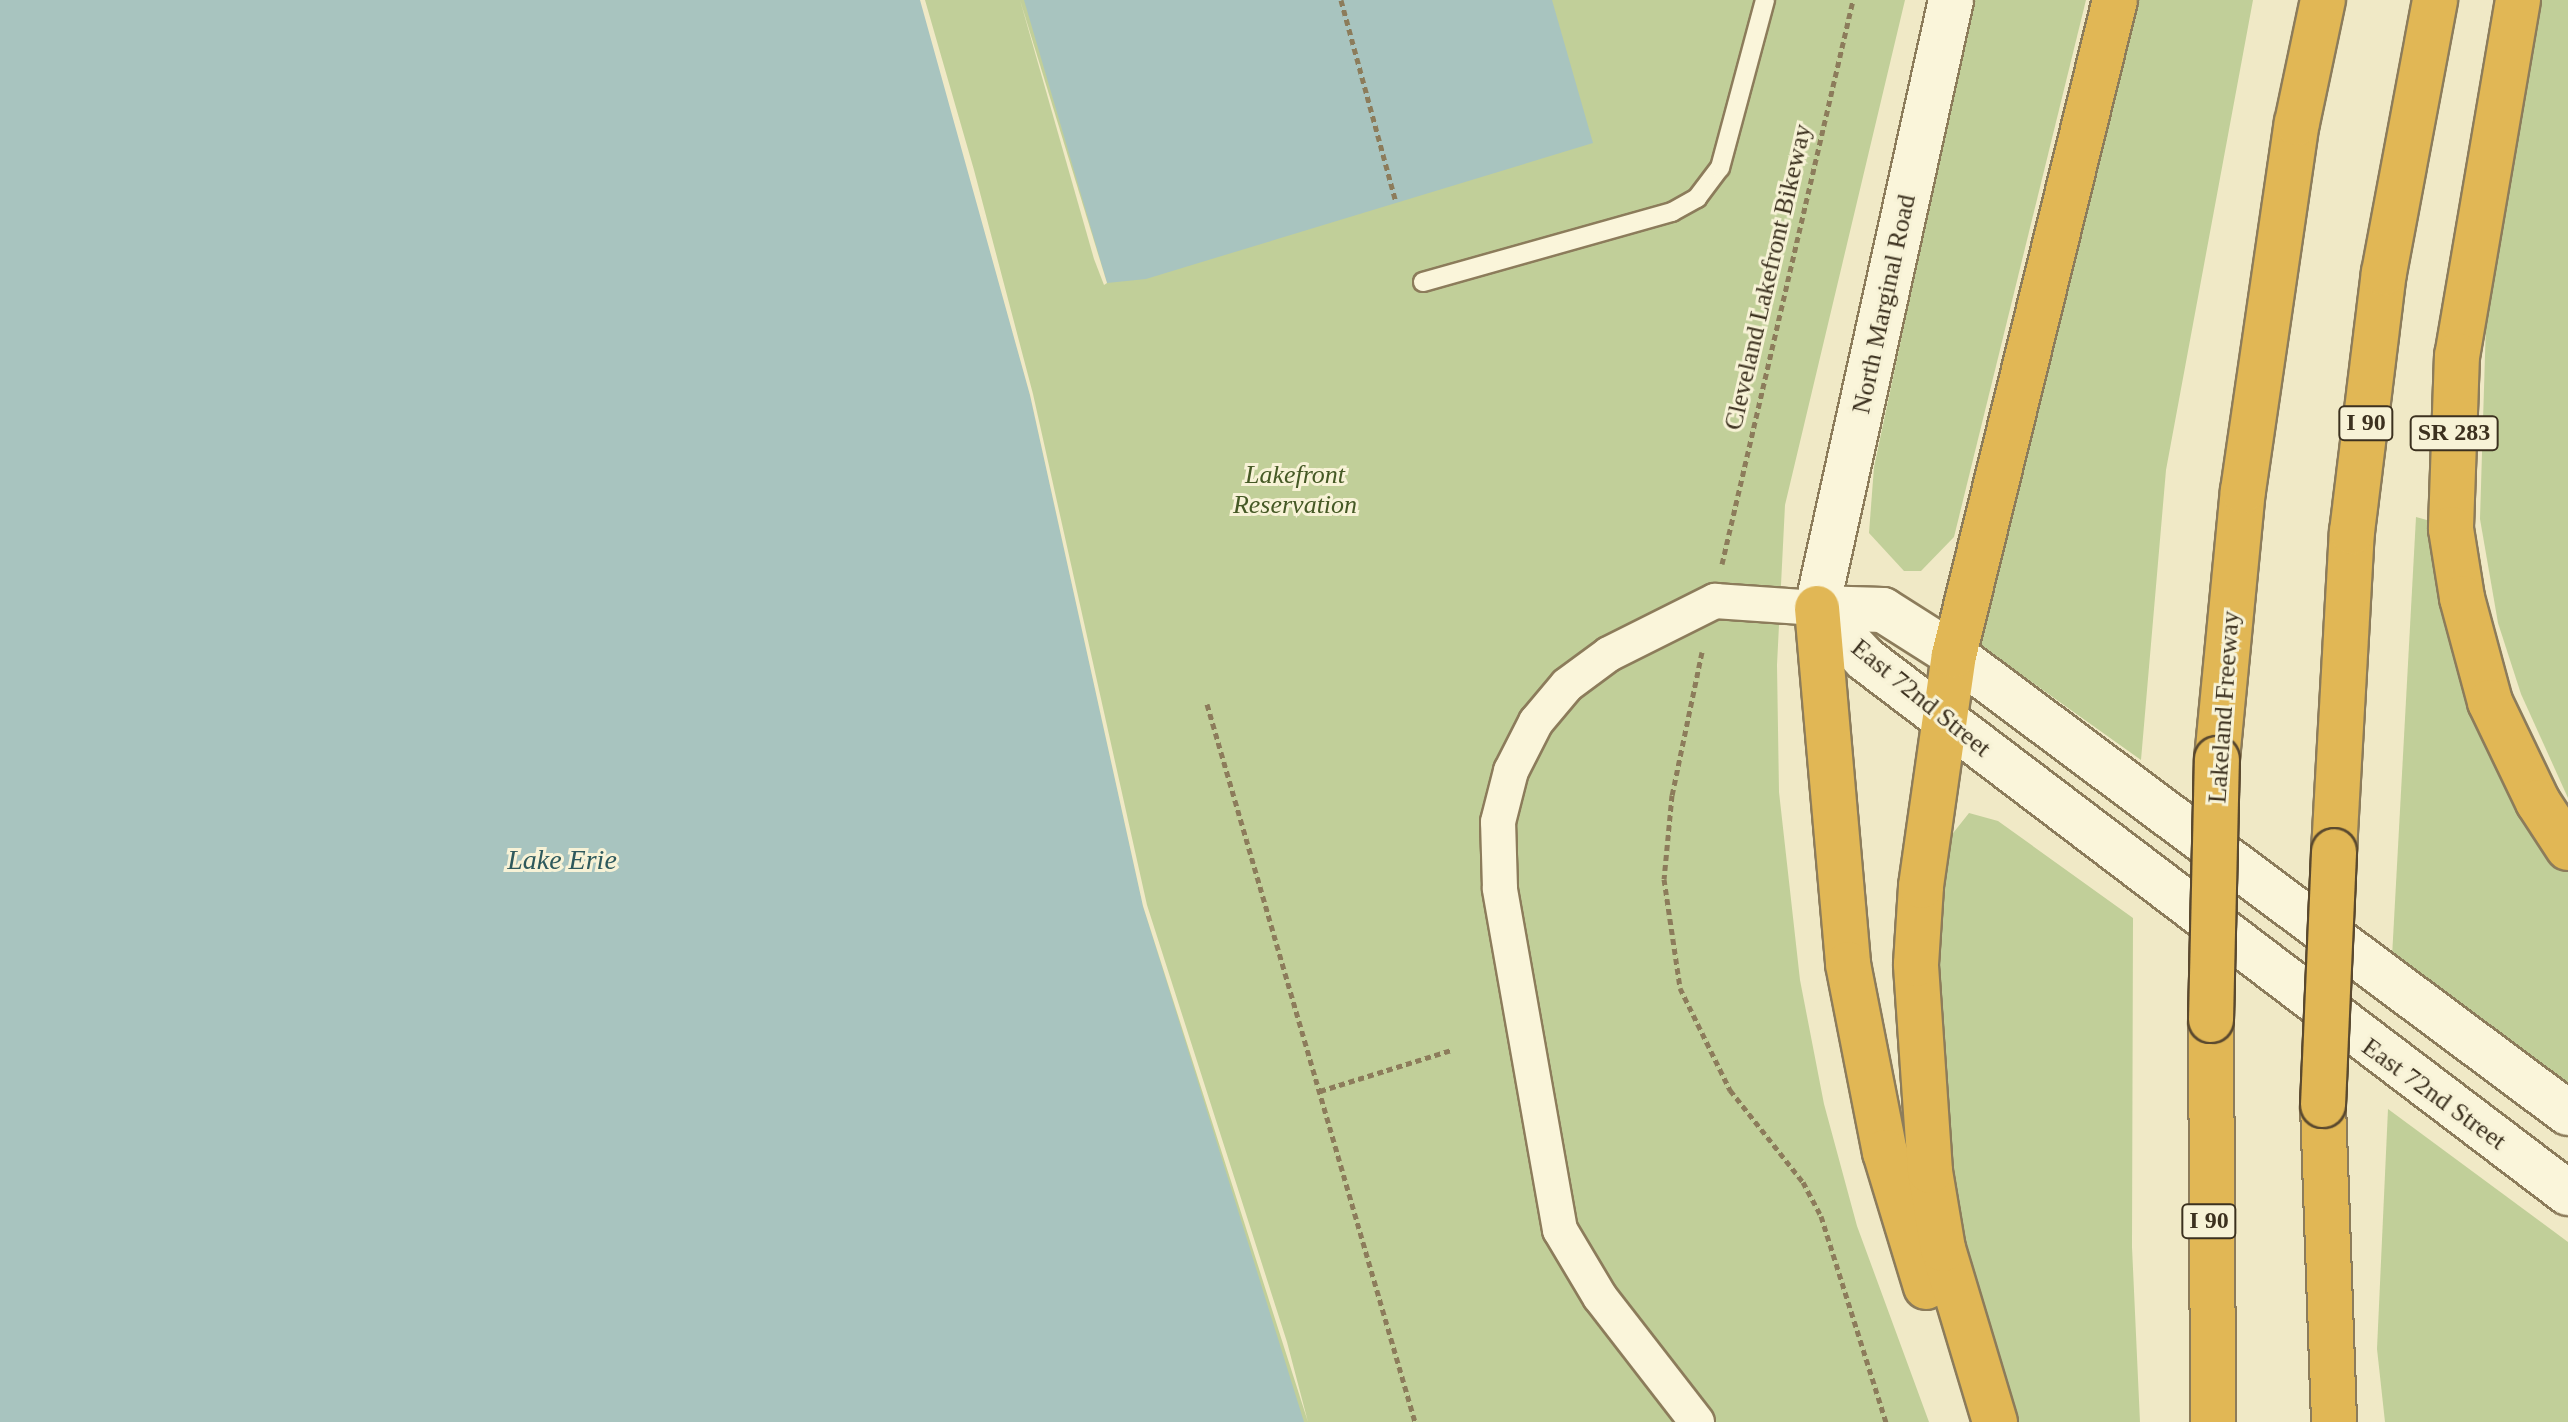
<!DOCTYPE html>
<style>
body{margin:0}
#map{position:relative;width:2568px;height:1422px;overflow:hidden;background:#f0e9c6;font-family:"Times New Roman",serif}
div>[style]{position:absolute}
.green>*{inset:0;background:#c1cf99}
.water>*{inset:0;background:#a8c4bf}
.pier>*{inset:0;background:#f0e9c6}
.path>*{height:5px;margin-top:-2.5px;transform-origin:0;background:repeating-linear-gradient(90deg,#8c7c5b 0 6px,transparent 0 10px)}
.roads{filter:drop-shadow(2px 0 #8c7c5b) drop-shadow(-2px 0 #8c7c5b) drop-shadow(0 2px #8c7c5b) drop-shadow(0 -2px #8c7c5b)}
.lane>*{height:18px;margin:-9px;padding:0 9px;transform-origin:9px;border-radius:9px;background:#faf5da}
.street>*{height:34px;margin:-17px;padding:0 17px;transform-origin:17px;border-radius:17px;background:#faf5da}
.secondary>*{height:44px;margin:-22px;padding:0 22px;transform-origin:22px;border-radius:22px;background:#faf5da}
.highway>*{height:44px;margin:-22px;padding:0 22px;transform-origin:22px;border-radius:22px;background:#e1b755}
.bridges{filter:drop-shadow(2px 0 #5a492f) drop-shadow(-2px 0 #5a492f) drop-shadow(0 2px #5a492f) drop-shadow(0 -2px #5a492f)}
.highway-bridge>*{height:44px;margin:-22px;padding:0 22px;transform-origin:22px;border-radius:22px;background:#e1b755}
span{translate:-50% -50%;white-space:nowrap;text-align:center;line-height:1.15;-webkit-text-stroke:6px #f7f2d6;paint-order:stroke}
.shield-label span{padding:2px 6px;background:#f7f2d6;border:2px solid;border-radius:6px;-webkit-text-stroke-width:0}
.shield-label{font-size:24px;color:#3c311f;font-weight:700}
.street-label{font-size:26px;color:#3c311f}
.park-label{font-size:26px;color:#455925;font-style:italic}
.water-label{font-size:28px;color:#2e595c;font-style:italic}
</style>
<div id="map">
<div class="green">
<div style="clip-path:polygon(652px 0,1905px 0,1785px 505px,1777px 665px,1779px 792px,1800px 980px,1824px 1104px,1857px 1226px,1929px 1422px,1044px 1422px)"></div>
<div style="clip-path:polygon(1973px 0,2086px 0,1954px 537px,1921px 571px,1904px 571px,1869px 533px,1874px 467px)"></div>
<div style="clip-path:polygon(2129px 0,2253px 0,2166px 470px,2141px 760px,1970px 638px)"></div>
<div style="clip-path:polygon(2541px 0,2568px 0,2568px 798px,2521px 694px,2498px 623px,2480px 519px,2486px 323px)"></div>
<div style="clip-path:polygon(2416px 517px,2434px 522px,2568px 870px,2568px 1086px,2392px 957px)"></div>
<div style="clip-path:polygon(1969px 813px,1998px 821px,2133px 918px,2132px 1247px,2140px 1422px,2013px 1422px,1955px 1210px,1929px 1022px,1946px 842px)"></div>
<div style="clip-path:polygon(2388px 1109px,2568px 1242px,2568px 1422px,2385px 1422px,2377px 1349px)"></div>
</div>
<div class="water">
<div style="clip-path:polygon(0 0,921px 0,1030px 395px,1143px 906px,1304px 1422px,0 1422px)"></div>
<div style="clip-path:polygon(1024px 0,1552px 0,1593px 143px,1146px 279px,1107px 283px)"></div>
</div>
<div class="pier">
<div style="clip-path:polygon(920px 0,925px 0,974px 170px,1033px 394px,1147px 905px,1287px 1342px,1308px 1422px,1143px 906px,1030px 395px)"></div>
<div style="clip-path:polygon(1020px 0,1107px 283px,1104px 285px,1094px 259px)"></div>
</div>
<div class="path">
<div style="left:1341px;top:0;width:209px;rotate:74.8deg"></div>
<div style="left:1722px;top:564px;width:579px;rotate:-76.92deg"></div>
<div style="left:1702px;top:652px;width:146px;rotate:101.8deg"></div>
<div style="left:1672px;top:795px;width:84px;rotate:95.4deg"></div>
<div style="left:1664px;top:879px;width:110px;rotate:81.6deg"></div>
<div style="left:1680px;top:988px;width:114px;rotate:63.9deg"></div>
<div style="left:1730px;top:1090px;width:117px;rotate:51.6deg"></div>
<div style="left:1803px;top:1182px;width:38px;rotate:62deg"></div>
<div style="left:1821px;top:1216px;width:216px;rotate:72.5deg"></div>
<div style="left:1207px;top:704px;width:748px;rotate:73.84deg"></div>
<div style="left:1320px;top:1091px;width:138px;rotate:-17.3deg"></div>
</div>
<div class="roads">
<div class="lane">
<div style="left:1423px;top:282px;width:259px;rotate:-15.7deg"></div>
<div style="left:1672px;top:212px;width:29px;rotate:-29deg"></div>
<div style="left:1697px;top:198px;width:38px;rotate:-53deg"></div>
<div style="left:1720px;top:168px;width:174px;rotate:-75deg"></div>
</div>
<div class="street">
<div style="left:1697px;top:1422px;width:158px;rotate:-127.8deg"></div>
<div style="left:1600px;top:1297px;width:78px;rotate:-120.8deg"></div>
<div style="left:1560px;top:1230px;width:347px;rotate:-100deg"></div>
<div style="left:1500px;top:888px;width:66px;rotate:-91.7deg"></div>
<div style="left:1498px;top:822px;width:53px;rotate:-75.7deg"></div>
<div style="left:1511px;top:771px;width:55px;rotate:-63deg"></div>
<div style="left:1536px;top:722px;width:48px;rotate:-50deg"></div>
<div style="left:1567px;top:685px;width:52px;rotate:-36.4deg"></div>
<div style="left:1609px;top:654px;width:119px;rotate:-26.6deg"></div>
<div style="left:1715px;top:601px;width:102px;rotate:3.9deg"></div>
</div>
<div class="secondary">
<div style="left:1817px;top:608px;width:70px;rotate:46.7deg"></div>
<div style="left:1865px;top:659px;width:883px;rotate:37.22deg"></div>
<div style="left:1817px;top:608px;width:66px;rotate:1.7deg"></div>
<div style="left:1883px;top:610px;width:84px;rotate:32.4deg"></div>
<div style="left:1954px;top:655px;width:766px;rotate:36.72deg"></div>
<div style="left:1817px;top:608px;width:623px;rotate:-77.57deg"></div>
</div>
<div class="highway">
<div style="left:2518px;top:0;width:360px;rotate:99.7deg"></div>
<div style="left:2457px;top:355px;width:174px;rotate:92deg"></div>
<div style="left:2451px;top:529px;width:70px;rotate:80.9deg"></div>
<div style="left:2462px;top:598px;width:108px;rotate:74.9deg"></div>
<div style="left:2490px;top:702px;width:111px;rotate:64.4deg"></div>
<div style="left:2538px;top:802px;width:55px;rotate:56.9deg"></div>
<div style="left:1817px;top:608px;width:357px;rotate:85deg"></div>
<div style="left:1848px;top:964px;width:192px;rotate:78.9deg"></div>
<div style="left:1885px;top:1152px;width:141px;rotate:73.1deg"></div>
<div style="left:2217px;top:759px;width:269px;rotate:-84.5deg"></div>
<div style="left:2243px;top:491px;width:372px;rotate:-81.7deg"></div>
<div style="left:2297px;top:123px;width:126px;rotate:-78.1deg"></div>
<div style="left:2334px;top:851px;width:320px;rotate:-86.8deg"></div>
<div style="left:2352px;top:532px;width:261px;rotate:-83deg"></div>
<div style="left:2384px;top:273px;width:278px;rotate:-79.4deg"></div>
<div style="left:2211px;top:1020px;width:402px;rotate:89.7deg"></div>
<div style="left:2323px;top:1105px;width:317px;rotate:88deg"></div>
<div style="left:1995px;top:1422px;width:181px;rotate:-106.7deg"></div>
<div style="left:1943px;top:1249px;width:79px;rotate:-99.5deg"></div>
<div style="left:1930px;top:1171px;width:207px;rotate:-93.9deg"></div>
<div style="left:1916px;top:964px;width:78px;rotate:-86.3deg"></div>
<div style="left:1921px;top:886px;width:233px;rotate:-81.9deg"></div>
<div style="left:1954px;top:655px;width:674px;rotate:-76.19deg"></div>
</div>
</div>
<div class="bridges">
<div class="highway-bridge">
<div style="left:2211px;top:1020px;width:261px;rotate:-88.7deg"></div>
<div style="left:2323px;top:1105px;width:254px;rotate:-87.5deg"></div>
</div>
</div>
<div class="shield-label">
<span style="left:2366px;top:423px">I 90</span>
<span style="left:2454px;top:433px">SR 283</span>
<span style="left:2209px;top:1221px">I 90</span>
</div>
<div class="street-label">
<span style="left:1768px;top:277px;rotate:-77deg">Cleveland Lakefront Bikeway</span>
<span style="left:1884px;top:304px;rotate:-78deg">North Marginal Road</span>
<span style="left:1921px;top:698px;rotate:39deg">East 72nd Street</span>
<span style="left:2224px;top:707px;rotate:-86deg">Lakeland Freeway</span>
<span style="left:2434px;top:1094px;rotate:36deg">East 72nd Street</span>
</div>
<div class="park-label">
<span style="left:1295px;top:490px">Lakefront<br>Reservation</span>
</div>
<div class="water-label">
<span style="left:562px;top:860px">Lake Erie</span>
</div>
</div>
